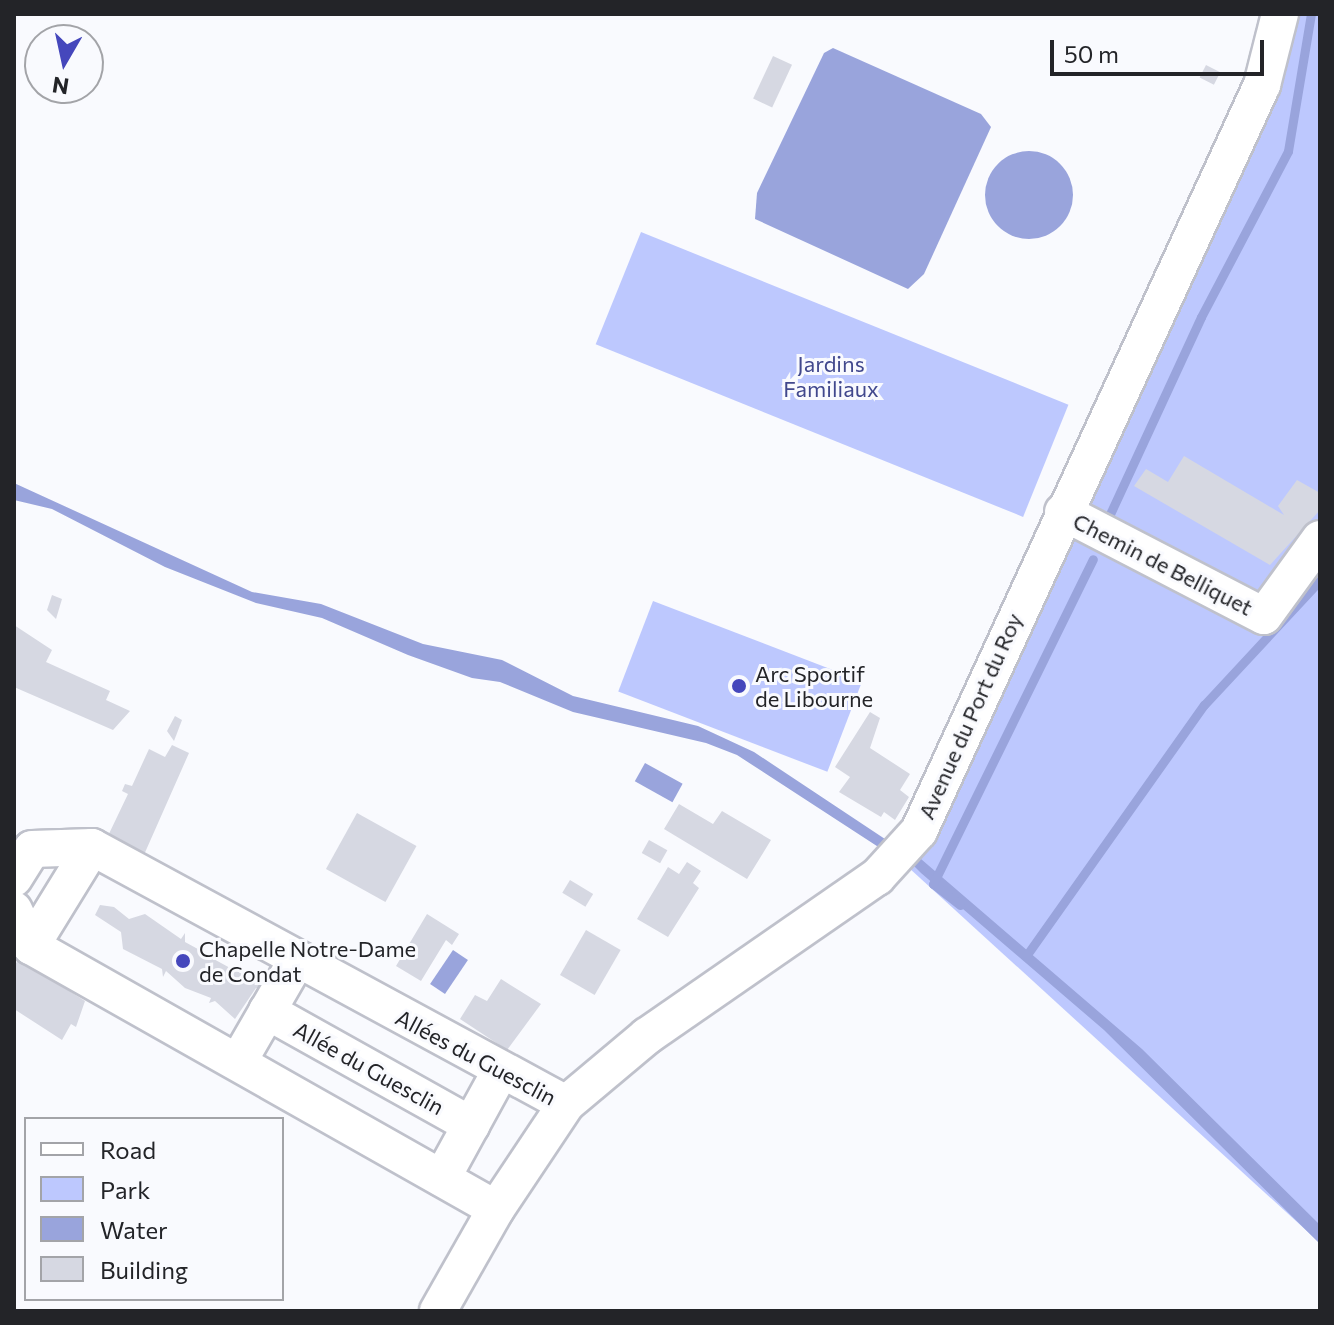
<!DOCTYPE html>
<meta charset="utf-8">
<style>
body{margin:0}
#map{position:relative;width:1334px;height:1325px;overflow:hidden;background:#f9fafe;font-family:Commissioner,sans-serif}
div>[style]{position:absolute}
.green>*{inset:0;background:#bdc8fe;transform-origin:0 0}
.water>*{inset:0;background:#99a4dc;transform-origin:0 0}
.round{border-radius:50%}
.stream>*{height:9px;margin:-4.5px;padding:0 4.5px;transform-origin:4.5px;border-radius:4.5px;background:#99a4dc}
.building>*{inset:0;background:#d6d8e2;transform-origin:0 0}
.roads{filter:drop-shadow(2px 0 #bfc1cb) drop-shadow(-2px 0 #bfc1cb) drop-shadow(0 2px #bfc1cb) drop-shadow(0 -2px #bfc1cb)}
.minor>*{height:36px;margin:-18px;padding:0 18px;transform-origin:18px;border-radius:18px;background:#fff}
.dots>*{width:22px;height:22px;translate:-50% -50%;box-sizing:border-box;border:4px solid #f9fafe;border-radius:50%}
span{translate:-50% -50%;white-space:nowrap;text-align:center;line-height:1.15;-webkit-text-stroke:6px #f9fafe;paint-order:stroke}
.park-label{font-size:22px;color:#41488d}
.street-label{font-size:22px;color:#232428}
.poi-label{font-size:22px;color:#232428}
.left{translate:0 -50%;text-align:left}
.frame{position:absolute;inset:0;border:16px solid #232428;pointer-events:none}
.legend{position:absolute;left:24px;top:1117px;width:260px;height:184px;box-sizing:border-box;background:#f9fafe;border:2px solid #a3a4a8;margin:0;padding:10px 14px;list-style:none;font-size:24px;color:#232428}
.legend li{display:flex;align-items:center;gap:16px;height:40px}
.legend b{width:40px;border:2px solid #a3a4a8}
.north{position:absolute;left:24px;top:24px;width:80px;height:80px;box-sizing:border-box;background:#f9fafe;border:2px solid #a3a4a8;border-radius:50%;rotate:189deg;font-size:22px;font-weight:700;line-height:32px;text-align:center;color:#232428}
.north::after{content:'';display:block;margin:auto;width:28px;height:36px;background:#4547bc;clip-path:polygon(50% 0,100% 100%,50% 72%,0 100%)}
.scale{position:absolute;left:1050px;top:40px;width:214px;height:36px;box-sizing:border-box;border:4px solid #232428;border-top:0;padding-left:10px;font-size:24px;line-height:28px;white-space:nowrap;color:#232428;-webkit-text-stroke:6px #f9fafe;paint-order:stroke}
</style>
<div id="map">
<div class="green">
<div style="clip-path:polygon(1281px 14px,1320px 14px,1320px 1243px,897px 857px)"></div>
<div style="left:641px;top:232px;width:461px;height:121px;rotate:22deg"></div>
<div style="left:653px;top:601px;width:224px;height:97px;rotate:21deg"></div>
</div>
<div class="water">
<div style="clip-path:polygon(833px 48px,981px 114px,991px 127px,924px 274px,908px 289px,755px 219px,757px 193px,824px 53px)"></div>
<div class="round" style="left:985px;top:151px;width:88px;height:88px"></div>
<div style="clip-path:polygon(14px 483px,252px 592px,321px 604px,423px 644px,502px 660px,573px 696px,698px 726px,754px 752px,888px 841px,883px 850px,737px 755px,706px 743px,573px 712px,500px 682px,472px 678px,408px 655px,322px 618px,256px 603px,165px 567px,52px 509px,14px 500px)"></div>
<div style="left:645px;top:763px;width:43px;height:21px;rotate:29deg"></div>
<div style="clip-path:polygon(921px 859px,1142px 1049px,1320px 1225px,1320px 1244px,1104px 1030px,921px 873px,913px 865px)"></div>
<div style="left:453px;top:950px;width:18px;height:41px;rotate:34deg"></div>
</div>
<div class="stream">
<div style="left:1110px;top:514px;width:217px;rotate:-65.2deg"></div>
<div style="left:1201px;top:317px;width:187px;rotate:-62.3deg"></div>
<div style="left:1288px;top:151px;width:139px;rotate:-80.5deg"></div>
<div style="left:960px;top:905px;width:34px;rotate:-142deg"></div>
<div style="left:933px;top:884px;width:362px;rotate:-63.8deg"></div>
<div style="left:1026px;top:956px;width:308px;rotate:-54.7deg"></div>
<div style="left:1204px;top:705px;width:171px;rotate:-47.1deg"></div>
</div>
<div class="building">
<div style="left:773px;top:56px;width:21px;height:47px;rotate:25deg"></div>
<div style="left:1206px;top:65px;width:16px;height:14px;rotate:27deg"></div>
<div style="clip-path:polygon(1184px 456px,1284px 515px,1278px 506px,1297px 480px,1320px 493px,1320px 510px,1270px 565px,1134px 486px,1146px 469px,1168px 482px)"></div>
<div style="clip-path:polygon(52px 595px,62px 599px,56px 619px,47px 610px)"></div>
<div style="clip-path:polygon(14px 625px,52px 650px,46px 662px,110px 691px,106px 700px,130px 711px,113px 730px,14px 687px)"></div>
<div style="clip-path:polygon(870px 712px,880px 718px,870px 748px,910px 774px,900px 790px,909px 797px,895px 820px,884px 812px,881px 817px,839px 792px,850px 777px,835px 767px)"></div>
<div style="clip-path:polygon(175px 716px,182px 720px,174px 741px,167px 731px)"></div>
<div style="clip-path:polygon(172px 745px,189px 753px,143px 857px,106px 840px,128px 794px,122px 791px,125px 784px,132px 786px,149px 749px,165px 757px)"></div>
<div style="clip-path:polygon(679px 804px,713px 824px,722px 811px,771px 840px,747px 879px,664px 829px)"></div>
<div style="left:357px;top:813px;width:68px;height:64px;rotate:29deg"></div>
<div style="left:649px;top:840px;width:21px;height:15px;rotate:29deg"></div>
<div style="clip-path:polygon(687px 862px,701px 871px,693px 883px,699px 888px,668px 937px,637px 919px,668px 867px,679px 874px)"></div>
<div style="left:570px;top:880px;width:27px;height:15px;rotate:31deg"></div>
<div style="clip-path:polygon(100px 905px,114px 907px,129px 919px,145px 914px,181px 939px,185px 933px,185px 942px,207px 954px,214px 952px,210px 957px,232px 969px,235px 964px,235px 970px,260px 983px,261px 988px,256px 988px,235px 1019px,215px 1001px,209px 1003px,211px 998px,185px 988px,166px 971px,163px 977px,162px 969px,123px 949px,121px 932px,95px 915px)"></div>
<div style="clip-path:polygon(427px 914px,459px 934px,452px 945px,446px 940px,421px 981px,396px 966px)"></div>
<div style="left:586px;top:930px;width:40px;height:52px;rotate:30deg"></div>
<div style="clip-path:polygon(19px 959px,85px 1001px,76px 1027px,71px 1024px,62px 1040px,14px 1009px,14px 966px)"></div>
<div style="clip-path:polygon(501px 979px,541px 1004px,507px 1050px,460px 1019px,475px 995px,487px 1001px)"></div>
</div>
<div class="roads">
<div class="minor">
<div style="left:1063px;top:512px;width:226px;rotate:27.4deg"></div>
<div style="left:1264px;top:616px;width:95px;rotate:-54deg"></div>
<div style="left:14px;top:878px;width:34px;rotate:-58deg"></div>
<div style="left:32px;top:849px;width:60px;rotate:-1.9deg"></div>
<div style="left:92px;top:847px;width:539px;rotate:28.47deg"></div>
<div style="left:14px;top:910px;width:40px;rotate:65deg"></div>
<div style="left:31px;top:946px;width:534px;rotate:29.49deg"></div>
<div style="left:31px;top:946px;width:116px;rotate:-58.4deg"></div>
<div style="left:267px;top:1011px;width:234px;rotate:29.2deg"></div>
<div style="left:238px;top:1062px;width:118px;rotate:-60deg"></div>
<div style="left:442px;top:1178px;width:121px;rotate:-61.3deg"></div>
<div style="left:438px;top:1311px;width:117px;rotate:-60.4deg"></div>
<div style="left:496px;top:1209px;width:126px;rotate:-56.3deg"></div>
<div style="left:566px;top:1104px;width:106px;rotate:-40deg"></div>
<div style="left:647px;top:1036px;width:280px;rotate:-34.7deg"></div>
<div style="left:877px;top:877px;width:62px;rotate:-47.6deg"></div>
<div style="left:919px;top:831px;width:821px;rotate:-65.31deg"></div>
<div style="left:1262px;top:85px;width:73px;rotate:-75.8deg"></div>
</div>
</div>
<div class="dots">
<div style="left:739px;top:686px;background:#4547bc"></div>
<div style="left:183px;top:961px;background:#4547bc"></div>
</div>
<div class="park-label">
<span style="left:831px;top:376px">Jardins<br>Familiaux</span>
</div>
<div class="street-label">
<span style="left:1163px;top:564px;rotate:27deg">Chemin de Belliquet</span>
<span style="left:970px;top:716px;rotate:-66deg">Avenue du Port du Roy</span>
<span style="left:476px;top:1057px;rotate:28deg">Allées du Guesclin</span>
<span style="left:369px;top:1068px;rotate:29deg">Allée du Guesclin</span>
</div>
<div class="poi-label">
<span class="left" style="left:755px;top:686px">Arc Sportif<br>de Libourne</span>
<span class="left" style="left:199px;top:961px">Chapelle Notre-Dame<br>de Condat</span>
</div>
<div class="frame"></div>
<ul class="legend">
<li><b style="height:10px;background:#fff"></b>Road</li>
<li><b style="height:22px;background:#bdc8fe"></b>Park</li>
<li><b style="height:22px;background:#99a4dc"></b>Water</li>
<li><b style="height:22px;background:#d6d8e2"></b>Building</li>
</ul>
<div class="north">N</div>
<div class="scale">50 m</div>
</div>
